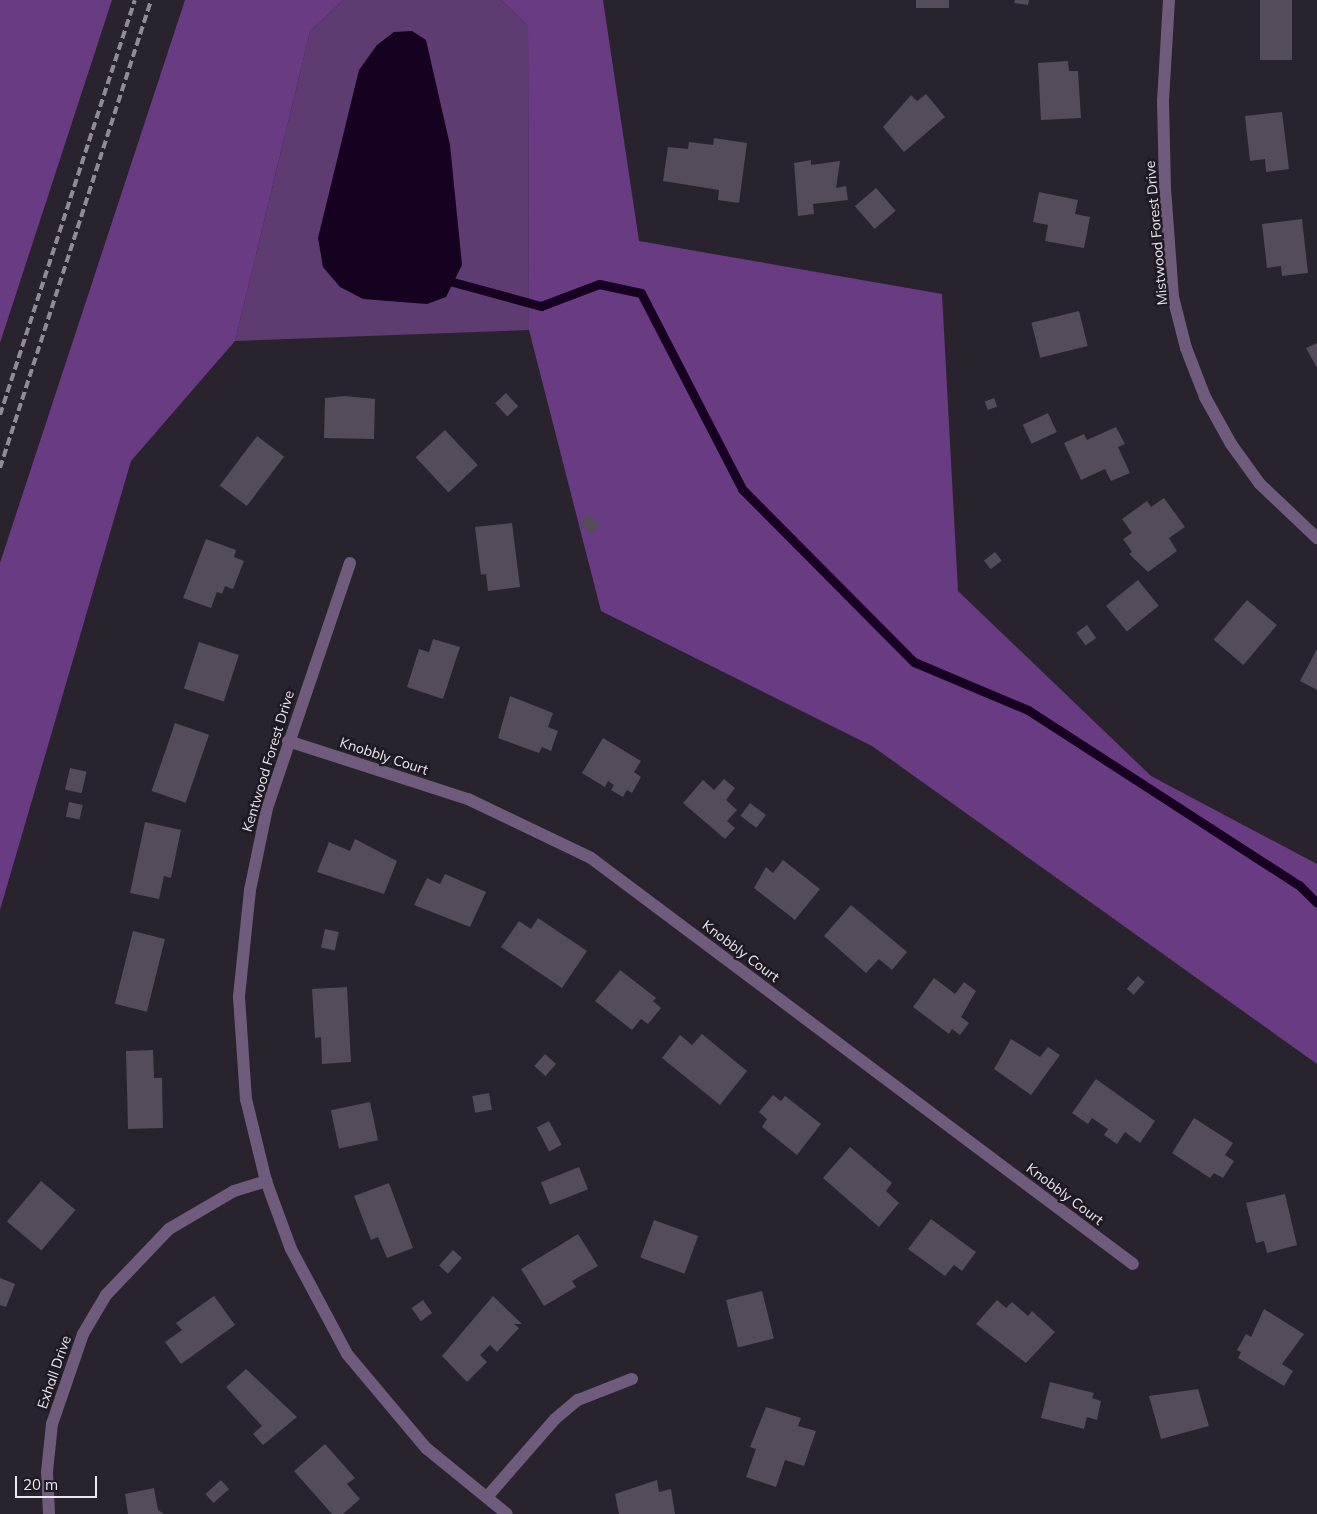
<!DOCTYPE html>
<style>
body{margin:0}
#map{position:relative;width:1317px;height:1514px;overflow:hidden;background:#29232d;font-family:Mulish,sans-serif}
div>[style]{position:absolute}
.green>*{inset:0;background:#5e3c71}
.forest>*{inset:0;background:#693b82}
.water>*{inset:0;background:#160121}
.stream>*{height:9px;margin:-4.5px;padding:0 4.5px;transform-origin:4.5px;border-radius:4.5px;background:#160121}
.building>*{inset:0;background:#544c58;transform-origin:0 0}
.minor>*{height:12px;margin:-6px;padding:0 6px;transform-origin:6px;border-radius:6px;background:#6f5b7b}
.rail>*{height:4px;margin-top:-2px;transform-origin:0;background:repeating-linear-gradient(90deg,#918c94 0 8px,transparent 0 12px)}
span{translate:-50% -50%;white-space:nowrap;text-align:center;line-height:1.15;-webkit-text-stroke:5px #1f1923;paint-order:stroke}
.street-label{font-size:14px;color:#ece8ef}
.scale{position:absolute;left:15px;top:1476px;width:82px;height:22px;box-sizing:border-box;border:2px solid #ece8ef;border-top:0;padding-left:6px;font-size:15px;line-height:18px;white-space:nowrap;color:#ece8ef;-webkit-text-stroke:4px #1f1923;paint-order:stroke}
</style>
<div id="map">
<div class="green">
<div style="clip-path:polygon(343px 0,501px 0,528px 26px,529px 330px,235px 341px,310px 32px)"></div>
</div>
<div class="forest">
<div style="clip-path:polygon(0 0,112px 0,0 343px)"></div>
<div style="clip-path:polygon(185px 0,343px 0,310px 32px,235px 341px,131px 461px,0 910px,0 563px)"></div>
<div style="clip-path:polygon(501px 0,603px 0,639px 241px,942px 294px,958px 591px,1151px 776px,1317px 864px,1317px 1064px,872px 746px,601px 611px,529px 330px,528px 26px)"></div>
</div>
<div class="water">
<div style="clip-path:polygon(412px 31px,426px 40px,450px 145px,462px 265px,446px 297px,427px 304px,363px 299px,340px 287px,323px 267px,318px 238px,359px 70px,377px 45px,394px 32px)"></div>
</div>
<div class="stream">
<div style="left:453px;top:282px;width:91px;rotate:15.3deg"></div>
<div style="left:541px;top:306px;width:62px;rotate:-20.8deg"></div>
<div style="left:599px;top:284px;width:43px;rotate:12.1deg"></div>
<div style="left:641px;top:293px;width:220px;rotate:62.7deg"></div>
<div style="left:742px;top:489px;width:244px;rotate:45.2deg"></div>
<div style="left:914px;top:662px;width:124px;rotate:22.8deg"></div>
<div style="left:1028px;top:710px;width:323px;rotate:32.9deg"></div>
<div style="left:1299px;top:885px;width:25px;rotate:45deg"></div>
</div>
<div class="building">
<div style="left:916px;top:0;width:33px;height:8px"></div>
<div style="clip-path:polygon(1015px 0,1029px 0,1028px 5px,1014px 3px)"></div>
<div style="left:1260px;top:0;width:32px;height:60px"></div>
<div style="clip-path:polygon(1068px 61px,1069px 71px,1078px 71px,1081px 118px,1041px 120px,1038px 63px)"></div>
<div style="clip-path:polygon(926px 94px,945px 117px,904px 152px,883px 127px,911px 95px,917px 101px)"></div>
<div style="clip-path:polygon(1282px 112px,1289px 169px,1266px 172px,1265px 159px,1250px 161px,1245px 116px)"></div>
<div style="clip-path:polygon(714px 138px,747px 143px,739px 203px,718px 200px,719px 190px,663px 181px,668px 147px,688px 149px,689px 142px,713px 145px)"></div>
<div style="clip-path:polygon(811px 160px,811px 165px,840px 161px,836px 188px,846px 186px,848px 200px,813px 204px,814px 214px,798px 216px,794px 163px)"></div>
<div style="left:876px;top:188px;width:30px;height:28px;rotate:49deg"></div>
<div style="clip-path:polygon(1039px 192px,1078px 200px,1075px 214px,1090px 217px,1084px 248px,1045px 241px,1048px 225px,1033px 222px)"></div>
<div style="clip-path:polygon(1302px 219px,1308px 273px,1282px 276px,1281px 266px,1267px 268px,1262px 224px)"></div>
<div style="left:1079px;top:311px;width:36px;height:49px;rotate:76deg"></div>
<div style="clip-path:polygon(1317px 343px,1317px 368px,1306px 348px)"></div>
<div style="left:506px;top:393px;width:18px;height:15px;rotate:47deg"></div>
<div style="clip-path:polygon(345px 396px,375px 399px,374px 439px,324px 438px,325px 398px)"></div>
<div style="left:994px;top:398px;width:9px;height:10px;rotate:69deg"></div>
<div style="left:1048px;top:413px;width:21px;height:28px;rotate:65deg"></div>
<div style="clip-path:polygon(1116px 427px,1125px 444px,1118px 447px,1130px 473px,1111px 481px,1105px 469px,1081px 480px,1064px 443px,1084px 434px,1087px 440px)"></div>
<div style="left:445px;top:430px;width:48px;height:40px;rotate:47deg"></div>
<div style="left:257px;top:436px;width:34px;height:62px;rotate:37deg"></div>
<div style="clip-path:polygon(1164px 498px,1185px 527px,1169px 538px,1177px 551px,1148px 572px,1129px 554px,1132px 552px,1123px 539px,1132px 533px,1122px 519px,1147px 501px,1151px 507px)"></div>
<div style="left:589px;top:514px;width:16px;height:13px;rotate:45deg"></div>
<div style="clip-path:polygon(512px 523px,520px 587px,488px 591px,486px 574px,481px 575px,475px 527px)"></div>
<div style="clip-path:polygon(206px 539px,236px 550px,234px 557px,244px 561px,233px 589px,225px 586px,222px 594px,217px 592px,211px 608px,183px 598px)"></div>
<div style="left:995px;top:552px;width:11px;height:14px;rotate:52deg"></div>
<div style="left:1138px;top:580px;width:33px;height:41px;rotate:51deg"></div>
<div style="left:1247px;top:600px;width:39px;height:52px;rotate:40deg"></div>
<div style="left:1087px;top:625px;width:16px;height:13px;rotate:55deg"></div>
<div style="clip-path:polygon(433px 639px,460px 647px,443px 699px,407px 687px,419px 649px,429px 652px)"></div>
<div style="left:199px;top:642px;width:42px;height:49px;rotate:18deg"></div>
<div style="clip-path:polygon(1317px 649px,1317px 690px,1300px 681px)"></div>
<div style="clip-path:polygon(510px 696px,553px 713px,548px 727px,558px 731px,551px 751px,542px 747px,539px 753px,498px 738px)"></div>
<div style="left:175px;top:723px;width:36px;height:72px;rotate:19deg"></div>
<div style="clip-path:polygon(603px 738px,641px 761px,634px 772px,641px 777px,632px 793px,627px 790px,623px 797px,611px 790px,614px 785px,608px 781px,605px 787px,582px 773px)"></div>
<div style="left:70px;top:768px;width:17px;height:22px;rotate:13deg"></div>
<div style="clip-path:polygon(724px 779px,735px 788px,726px 800px,737px 810px,727px 821px,735px 828px,725px 839px,683px 803px,703px 780px,714px 790px)"></div>
<div style="left:69px;top:802px;width:14px;height:15px;rotate:12deg"></div>
<div style="left:750px;top:803px;width:20px;height:16px;rotate:37deg"></div>
<div style="clip-path:polygon(145px 822px,181px 830px,171px 878px,164px 876px,159px 899px,130px 893px)"></div>
<div style="clip-path:polygon(355px 839px,397px 861px,384px 894px,317px 872px,329px 842px,350px 851px)"></div>
<div style="clip-path:polygon(783px 860px,820px 889px,795px 920px,754px 888px,766px 867px,773px 873px)"></div>
<div style="clip-path:polygon(445px 874px,486px 892px,470px 927px,414px 905px,427px 878px,440px 884px)"></div>
<div style="clip-path:polygon(851px 905px,907px 952px,892px 970px,879px 959px,866px 973px,824px 936px)"></div>
<div style="clip-path:polygon(538px 918px,587px 951px,562px 988px,501px 947px,519px 921px,531px 929px)"></div>
<div style="left:325px;top:929px;width:14px;height:19px;rotate:12deg"></div>
<div style="left:133px;top:931px;width:33px;height:75px;rotate:14deg"></div>
<div style="clip-path:polygon(620px 970px,656px 998px,653px 1001px,661px 1008px,648px 1024px,641px 1019px,632px 1030px,595px 1001px)"></div>
<div style="left:1138px;top:976px;width:9px;height:17px;rotate:41deg"></div>
<div style="clip-path:polygon(934px 978px,955px 994px,964px 982px,976px 991px,961px 1017px,969px 1023px,960px 1035px,952px 1029px,949px 1034px,913px 1007px)"></div>
<div style="clip-path:polygon(347px 987px,351px 1062px,322px 1064px,321px 1037px,315px 1038px,312px 989px)"></div>
<div style="clip-path:polygon(702px 1034px,747px 1071px,720px 1105px,662px 1058px,680px 1035px,692px 1045px)"></div>
<div style="clip-path:polygon(1011px 1039px,1040px 1057px,1048px 1047px,1060px 1055px,1031px 1095px,994px 1069px)"></div>
<div style="clip-path:polygon(153px 1050px,154px 1078px,162px 1078px,163px 1128px,128px 1129px,126px 1051px)"></div>
<div style="left:545px;top:1054px;width:15px;height:16px;rotate:42deg"></div>
<div style="clip-path:polygon(1096px 1079px,1155px 1121px,1140px 1143px,1125px 1132px,1117px 1144px,1104px 1135px,1108px 1129px,1092px 1118px,1088px 1124px,1072px 1113px)"></div>
<div style="left:489px;top:1093px;width:17px;height:17px;rotate:80deg"></div>
<div style="clip-path:polygon(773px 1095px,781px 1101px,785px 1096px,821px 1124px,797px 1155px,762px 1127px,767px 1119px,759px 1112px)"></div>
<div style="left:370px;top:1102px;width:39px;height:40px;rotate:78deg"></div>
<div style="clip-path:polygon(1194px 1118px,1233px 1143px,1225px 1155px,1234px 1161px,1223px 1178px,1214px 1173px,1210px 1178px,1172px 1153px)"></div>
<div style="left:549px;top:1121px;width:27px;height:14px;rotate:62deg"></div>
<div style="clip-path:polygon(850px 1147px,892px 1183px,886px 1191px,899px 1203px,879px 1227px,823px 1178px)"></div>
<div style="left:579px;top:1167px;width:24px;height:41px;rotate:68deg"></div>
<div style="left:41px;top:1181px;width:45px;height:53px;rotate:40deg"></div>
<div style="clip-path:polygon(389px 1183px,413px 1248px,387px 1258px,378px 1237px,371px 1240px,354px 1196px)"></div>
<div style="clip-path:polygon(1285px 1194px,1297px 1245px,1267px 1253px,1264px 1241px,1256px 1243px,1246px 1203px)"></div>
<div style="clip-path:polygon(931px 1219px,976px 1252px,962px 1271px,954px 1265px,945px 1276px,908px 1249px)"></div>
<div style="left:654px;top:1220px;width:47px;height:40px;rotate:20deg"></div>
<div style="clip-path:polygon(578px 1234px,598px 1266px,572px 1281px,576px 1287px,544px 1306px,521px 1269px)"></div>
<div style="left:453px;top:1250px;width:12px;height:21px;rotate:42deg"></div>
<div style="clip-path:polygon(0 1278px,15px 1284px,6px 1307px,0 1305px)"></div>
<div style="left:762px;top:1291px;width:49px;height:37px;rotate:76deg"></div>
<div style="clip-path:polygon(214px 1296px,235px 1325px,181px 1364px,165px 1342px,182px 1330px,176px 1323px)"></div>
<div style="clip-path:polygon(493px 1296px,522px 1324px,514px 1324px,519px 1328px,497px 1352px,490px 1345px,480px 1355px,487px 1362px,467px 1382px,442px 1356px)"></div>
<div style="left:423px;top:1300px;width:16px;height:14px;rotate:55deg"></div>
<div style="clip-path:polygon(997px 1300px,1006px 1308px,1012px 1302px,1028px 1316px,1032px 1311px,1055px 1332px,1026px 1363px,976px 1324px)"></div>
<div style="clip-path:polygon(1264px 1309px,1304px 1334px,1282px 1364px,1293px 1371px,1284px 1386px,1238px 1358px,1241px 1352px,1237px 1350px,1246px 1334px,1251px 1337px)"></div>
<div style="clip-path:polygon(246px 1369px,297px 1417px,263px 1445px,253px 1434px,262px 1426px,226px 1387px)"></div>
<div style="clip-path:polygon(1050px 1382px,1094px 1393px,1092px 1398px,1101px 1401px,1097px 1420px,1087px 1417px,1084px 1429px,1041px 1418px)"></div>
<div style="clip-path:polygon(1198px 1389px,1209px 1426px,1161px 1439px,1149px 1396px)"></div>
<div style="clip-path:polygon(766px 1407px,801px 1418px,798px 1426px,816px 1431px,804px 1466px,785px 1460px,776px 1487px,746px 1477px,756px 1449px,750px 1447px)"></div>
<div style="clip-path:polygon(325px 1444px,355px 1478px,347px 1484px,360px 1499px,343px 1514px,332px 1514px,294px 1471px)"></div>
<div style="left:221px;top:1480px;width:12px;height:21px;rotate:48deg"></div>
<div style="clip-path:polygon(657px 1480px,659px 1492px,671px 1489px,675px 1514px,619px 1514px,615px 1494px)"></div>
<div style="clip-path:polygon(154px 1488px,158px 1510px,164px 1514px,128px 1514px,125px 1494px)"></div>
</div>
<div class="minor">
<div style="left:1169px;top:0;width:101px;rotate:93.4deg"></div>
<div style="left:1163px;top:101px;width:87px;rotate:88.7deg"></div>
<div style="left:1165px;top:188px;width:109px;rotate:85.8deg"></div>
<div style="left:1173px;top:297px;width:53px;rotate:75.7deg"></div>
<div style="left:1186px;top:348px;width:53px;rotate:68.8deg"></div>
<div style="left:1205px;top:397px;width:54px;rotate:61deg"></div>
<div style="left:1231px;top:444px;width:49px;rotate:54.1deg"></div>
<div style="left:1260px;top:484px;width:79px;rotate:43.5deg"></div>
<div style="left:350px;top:563px;width:259px;rotate:108.7deg"></div>
<div style="left:267px;top:808px;width:84px;rotate:101.7deg"></div>
<div style="left:250px;top:890px;width:108px;rotate:95.9deg"></div>
<div style="left:239px;top:997px;width:102px;rotate:86.1deg"></div>
<div style="left:246px;top:1099px;width:84px;rotate:76.3deg"></div>
<div style="left:266px;top:1181px;width:72px;rotate:69.8deg"></div>
<div style="left:291px;top:1249px;width:119px;rotate:61.9deg"></div>
<div style="left:347px;top:1354px;width:123px;rotate:50deg"></div>
<div style="left:426px;top:1448px;width:104px;rotate:39.2deg"></div>
<div style="left:288px;top:741px;width:189px;rotate:17.9deg"></div>
<div style="left:468px;top:799px;width:136px;rotate:25.6deg"></div>
<div style="left:591px;top:858px;width:677px;rotate:36.84deg"></div>
<div style="left:487px;top:1497px;width:103px;rotate:-48.9deg"></div>
<div style="left:555px;top:1419px;width:30px;rotate:-40deg"></div>
<div style="left:578px;top:1400px;width:58px;rotate:-21.3deg"></div>
<div style="left:49px;top:1514px;width:42px;rotate:-92.7deg"></div>
<div style="left:47px;top:1472px;width:48px;rotate:-84.1deg"></div>
<div style="left:52px;top:1424px;width:95px;rotate:-71deg"></div>
<div style="left:83px;top:1334px;width:45px;rotate:-59.5deg"></div>
<div style="left:106px;top:1295px;width:91px;rotate:-46.3deg"></div>
<div style="left:169px;top:1229px;width:75px;rotate:-30.3deg"></div>
<div style="left:234px;top:1191px;width:34px;rotate:-17deg"></div>
</div>
<div class="rail">
<div style="left:0;top:415px;width:436px;rotate:-72deg"></div>
<div style="left:0;top:468px;width:492px;rotate:-72.1deg"></div>
</div>
<div class="street-label">
<span style="left:1156px;top:233px;rotate:-95deg">Mistwood Forest Drive</span>
<span style="left:384px;top:756px;rotate:18deg">Knobbly Court</span>
<span style="left:268px;top:761px;rotate:-73deg">Kentwood Forest Drive</span>
<span style="left:741px;top:951px;rotate:37deg">Knobbly Court</span>
<span style="left:1065px;top:1194px;rotate:37deg">Knobbly Court</span>
<span style="left:54px;top:1372px;rotate:-71deg">Exhall Drive</span>
</div>
<div class="scale">20 m</div>
</div>
